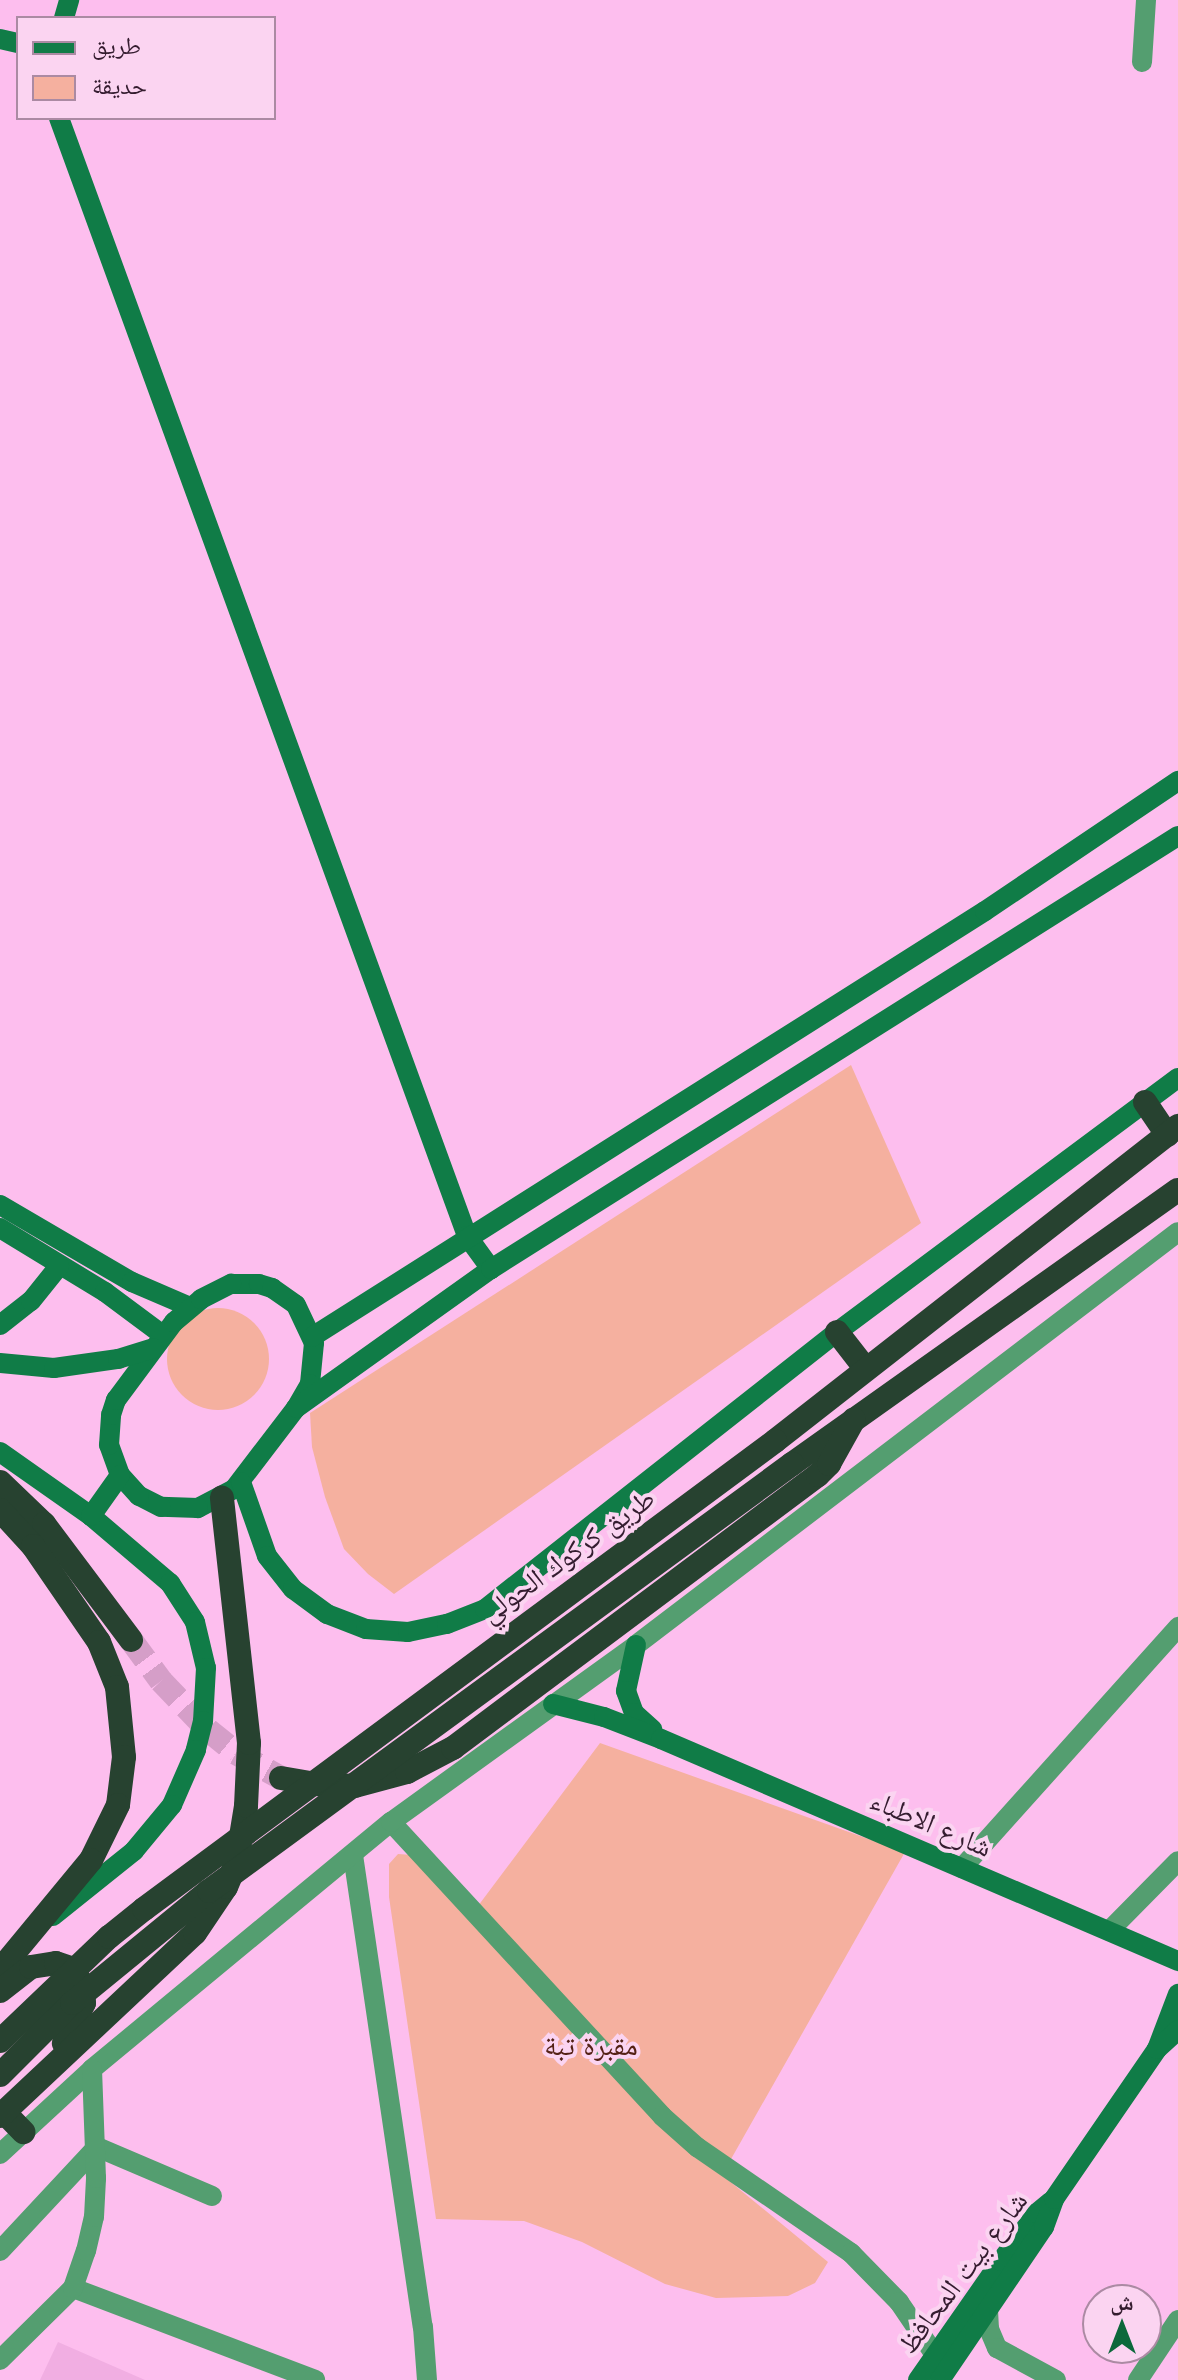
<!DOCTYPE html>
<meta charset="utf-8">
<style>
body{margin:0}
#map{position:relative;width:1178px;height:2380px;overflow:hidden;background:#fdbeee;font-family:Jost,"Noto Naskh Arabic",sans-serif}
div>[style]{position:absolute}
.built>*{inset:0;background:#f1aee2}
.green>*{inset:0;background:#f5b09f}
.round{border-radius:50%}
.highway-tunnel>*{height:24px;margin-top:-12px;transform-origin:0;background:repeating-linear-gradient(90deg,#d59ec8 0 24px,transparent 0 36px)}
.street>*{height:20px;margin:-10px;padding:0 10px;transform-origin:10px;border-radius:10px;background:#549e70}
.secondary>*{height:20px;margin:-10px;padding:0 10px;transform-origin:10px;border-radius:10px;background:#107c47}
.highway>*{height:24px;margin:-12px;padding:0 12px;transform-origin:12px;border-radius:12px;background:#274230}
.highway-bridge>*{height:24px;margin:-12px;padding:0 12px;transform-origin:12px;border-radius:12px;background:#274230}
span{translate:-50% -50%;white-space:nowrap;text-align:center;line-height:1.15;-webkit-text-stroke:8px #fbd4f1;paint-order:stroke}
.street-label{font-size:28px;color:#341c2f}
.park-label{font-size:28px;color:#542115}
.legend{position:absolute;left:16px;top:16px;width:260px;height:104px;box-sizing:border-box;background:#fbd4f1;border:2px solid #ab8aa3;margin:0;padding:10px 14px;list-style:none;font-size:24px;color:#341c2f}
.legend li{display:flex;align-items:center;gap:16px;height:40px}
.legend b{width:40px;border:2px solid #ab8aa3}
.north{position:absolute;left:1082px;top:2284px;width:80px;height:80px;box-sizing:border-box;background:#fbd4f1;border:2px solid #ab8aa3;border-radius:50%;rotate:0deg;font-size:22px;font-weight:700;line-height:32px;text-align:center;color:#341c2f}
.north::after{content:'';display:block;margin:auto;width:28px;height:36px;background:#0c683b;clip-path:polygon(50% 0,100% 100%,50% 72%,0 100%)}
</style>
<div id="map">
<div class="built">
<div style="clip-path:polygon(58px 2342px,145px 2380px,40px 2380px)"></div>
</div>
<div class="green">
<div style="clip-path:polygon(851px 1065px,921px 1223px,394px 1594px,368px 1574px,344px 1549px,325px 1497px,312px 1447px,310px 1413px)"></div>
<div class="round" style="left:167px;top:1308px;width:102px;height:102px"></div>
<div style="clip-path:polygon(600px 1743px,905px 1852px,722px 2175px,828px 2262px,815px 2283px,788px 2296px,716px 2298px,665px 2284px,582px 2242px,524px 2221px,436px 2219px,389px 1897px,389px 1864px,398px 1854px,412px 1855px,469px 1918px)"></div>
</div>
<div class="highway-tunnel">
<div style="left:131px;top:1640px;width:51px;rotate:53.8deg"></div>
<div style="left:161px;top:1681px;width:68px;rotate:46.2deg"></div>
<div style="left:208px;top:1730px;width:36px;rotate:39deg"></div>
<div style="left:236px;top:1753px;width:51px;rotate:29.1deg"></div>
</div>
<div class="street">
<div style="left:1142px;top:62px;width:62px;rotate:-86.3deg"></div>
<div style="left:391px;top:1822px;width:400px;rotate:47.3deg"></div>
<div style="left:662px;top:2116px;width:47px;rotate:41.5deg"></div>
<div style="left:697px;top:2147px;width:187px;rotate:34.5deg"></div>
<div style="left:851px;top:2253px;width:69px;rotate:45.6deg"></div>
<div style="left:899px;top:2302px;width:64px;rotate:55.8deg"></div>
<div style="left:353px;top:1855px;width:477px;rotate:81.6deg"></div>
<div style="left:423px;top:2327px;width:53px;rotate:85.7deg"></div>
<div style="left:962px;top:1868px;width:324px;rotate:-48.1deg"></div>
<div style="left:1109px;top:1931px;width:98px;rotate:-45.4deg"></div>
<div style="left:0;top:2154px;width:125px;rotate:-42.7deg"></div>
<div style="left:92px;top:2069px;width:388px;rotate:-39.6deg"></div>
<div style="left:391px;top:1822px;width:302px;rotate:-35.8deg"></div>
<div style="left:636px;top:1645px;width:681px;rotate:-37.31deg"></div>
<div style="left:0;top:2251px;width:142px;rotate:-47deg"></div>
<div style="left:97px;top:2147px;width:125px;rotate:23.1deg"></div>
<div style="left:73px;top:2288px;width:259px;rotate:20.8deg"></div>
<div style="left:988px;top:2310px;width:19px;rotate:87deg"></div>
<div style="left:989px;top:2329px;width:21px;rotate:67deg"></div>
<div style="left:997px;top:2348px;width:67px;rotate:28.5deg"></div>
<div style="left:0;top:2360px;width:103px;rotate:-44.6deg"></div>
<div style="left:73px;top:2288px;width:39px;rotate:-71deg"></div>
<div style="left:86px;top:2251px;width:35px;rotate:-77deg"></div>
<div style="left:94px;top:2217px;width:39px;rotate:-87deg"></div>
<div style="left:96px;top:2178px;width:109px;rotate:-92.1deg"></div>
<div style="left:1138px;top:2380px;width:72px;rotate:-56.3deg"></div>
</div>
<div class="secondary">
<div style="left:64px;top:18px;width:19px;rotate:-74deg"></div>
<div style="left:0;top:39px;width:18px;rotate:13deg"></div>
<div style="left:59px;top:118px;width:1190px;rotate:69.95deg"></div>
<div style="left:467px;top:1236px;width:41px;rotate:54deg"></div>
<div style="left:0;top:1205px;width:153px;rotate:30.3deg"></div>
<div style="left:132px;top:1282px;width:63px;rotate:23.3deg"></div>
<div style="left:0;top:1228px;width:123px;rotate:31.4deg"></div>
<div style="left:105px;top:1292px;width:72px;rotate:36.6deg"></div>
<div style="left:231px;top:1284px;width:28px"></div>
<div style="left:259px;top:1284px;width:14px;rotate:17deg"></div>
<div style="left:272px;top:1288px;width:29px;rotate:35deg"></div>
<div style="left:296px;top:1305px;width:42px;rotate:64.7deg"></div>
<div style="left:314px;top:1343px;width:41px;rotate:95.6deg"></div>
<div style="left:310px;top:1384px;width:28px;rotate:120deg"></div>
<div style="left:296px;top:1408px;width:102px;rotate:127.4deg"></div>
<div style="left:234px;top:1489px;width:41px;rotate:152.2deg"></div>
<div style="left:198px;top:1508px;width:37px;rotate:-178deg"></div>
<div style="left:161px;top:1507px;width:25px;rotate:-153deg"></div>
<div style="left:139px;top:1496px;width:28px;rotate:-132deg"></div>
<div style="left:120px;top:1475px;width:32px;rotate:-110deg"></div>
<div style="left:109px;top:1445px;width:30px;rotate:-86deg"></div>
<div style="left:111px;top:1415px;width:16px;rotate:-72deg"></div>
<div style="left:116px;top:1400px;width:97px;rotate:-53.4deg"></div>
<div style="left:174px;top:1322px;width:35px;rotate:-40deg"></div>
<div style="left:201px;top:1299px;width:34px;rotate:-27deg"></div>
<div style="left:0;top:1325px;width:39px;rotate:-38deg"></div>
<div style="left:31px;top:1301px;width:45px;rotate:-51.3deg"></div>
<div style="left:312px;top:1337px;width:796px;rotate:-32.33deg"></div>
<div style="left:985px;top:911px;width:233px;rotate:-34deg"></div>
<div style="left:0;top:1363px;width:54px;rotate:5.3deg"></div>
<div style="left:54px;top:1368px;width:65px;rotate:-8deg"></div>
<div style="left:118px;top:1359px;width:37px;rotate:-17deg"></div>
<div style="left:296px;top:1408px;width:239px;rotate:-35.5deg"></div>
<div style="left:491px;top:1269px;width:812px;rotate:-32.22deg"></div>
<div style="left:0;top:1452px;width:111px;rotate:35.1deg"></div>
<div style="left:91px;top:1516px;width:104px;rotate:40.3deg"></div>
<div style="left:170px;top:1583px;width:46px;rotate:57.3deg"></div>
<div style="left:195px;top:1622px;width:47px;rotate:76.6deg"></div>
<div style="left:206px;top:1668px;width:53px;rotate:93.2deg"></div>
<div style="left:203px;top:1721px;width:30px;rotate:104deg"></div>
<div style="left:196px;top:1750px;width:60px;rotate:113.6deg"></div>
<div style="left:172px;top:1805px;width:60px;rotate:129.6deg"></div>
<div style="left:134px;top:1851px;width:104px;rotate:141.3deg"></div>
<div style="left:241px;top:1482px;width:78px;rotate:70.6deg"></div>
<div style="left:267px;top:1556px;width:42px;rotate:51.8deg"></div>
<div style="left:293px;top:1589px;width:42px;rotate:36.3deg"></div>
<div style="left:327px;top:1614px;width:42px;rotate:21deg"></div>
<div style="left:366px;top:1629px;width:42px;rotate:4.1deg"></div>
<div style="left:408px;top:1632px;width:40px;rotate:-12deg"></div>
<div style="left:447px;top:1624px;width:41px;rotate:-21.5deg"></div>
<div style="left:485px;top:1609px;width:448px;rotate:-38.2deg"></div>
<div style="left:837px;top:1332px;width:425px;rotate:-36.7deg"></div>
<div style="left:91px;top:1516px;width:50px;rotate:-54.7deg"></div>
<div style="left:636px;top:1645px;width:47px;rotate:102.3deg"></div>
<div style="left:626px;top:1691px;width:23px;rotate:70deg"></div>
<div style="left:634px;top:1713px;width:25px;rotate:42deg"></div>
<div style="left:553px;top:1704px;width:53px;rotate:14.3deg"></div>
<div style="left:604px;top:1717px;width:61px;rotate:21.1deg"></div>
<div style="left:661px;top:1739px;width:563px;rotate:23.24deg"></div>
<div style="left:1157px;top:2049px;width:59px;rotate:-69.1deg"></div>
<div style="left:918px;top:2380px;width:145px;rotate:-55.1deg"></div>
<div style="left:1001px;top:2261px;width:60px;rotate:-53.1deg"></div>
<div style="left:1037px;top:2213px;width:17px;rotate:-40deg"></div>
<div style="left:940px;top:2380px;width:185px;rotate:-55.8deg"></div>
<div style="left:1044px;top:2227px;width:30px;rotate:-70deg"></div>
<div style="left:1054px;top:2199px;width:182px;rotate:-55.5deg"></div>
<div style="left:1157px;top:2049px;width:28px;rotate:-42deg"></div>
</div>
<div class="highway">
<div style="left:1145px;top:1102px;width:40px;rotate:56deg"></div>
<div style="left:837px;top:1332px;width:46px;rotate:52.1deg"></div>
<div style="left:775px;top:1441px;width:512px;rotate:-38.01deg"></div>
<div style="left:792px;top:1464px;width:473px;rotate:-35.4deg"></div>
<div style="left:0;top:1482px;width:61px;rotate:43.7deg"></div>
<div style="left:44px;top:1524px;width:145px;rotate:53.1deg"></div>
<div style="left:0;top:1510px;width:49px;rotate:47.5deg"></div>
<div style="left:33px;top:1546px;width:116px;rotate:55.5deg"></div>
<div style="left:99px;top:1642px;width:48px;rotate:68.2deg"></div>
<div style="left:117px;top:1687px;width:70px;rotate:84.3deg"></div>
<div style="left:124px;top:1757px;width:48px;rotate:97.1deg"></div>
<div style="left:118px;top:1805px;width:61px;rotate:116.1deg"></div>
<div style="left:91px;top:1860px;width:143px;rotate:129.6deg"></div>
<div style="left:281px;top:1778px;width:34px;rotate:10deg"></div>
<div style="left:314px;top:1784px;width:41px;rotate:2.8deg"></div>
<div style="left:355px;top:1786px;width:54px;rotate:-15.1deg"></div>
<div style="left:407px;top:1772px;width:52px;rotate:-27.6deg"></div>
<div style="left:453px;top:1748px;width:456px;rotate:-36.8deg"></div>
<div style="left:818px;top:1475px;width:16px;rotate:-45deg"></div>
<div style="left:829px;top:1464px;width:51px;rotate:-60.9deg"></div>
<div style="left:0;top:1991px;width:39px;rotate:-38deg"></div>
<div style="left:31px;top:1967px;width:25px;rotate:-9deg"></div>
<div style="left:56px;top:1963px;width:18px;rotate:19deg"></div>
<div style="left:73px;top:1969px;width:20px;rotate:60deg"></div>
<div style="left:83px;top:1986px;width:17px;rotate:87deg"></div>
<div style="left:84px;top:2003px;width:45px;rotate:116.6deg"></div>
<div style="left:4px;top:2112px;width:28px;rotate:46deg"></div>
<div style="left:0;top:2116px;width:267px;rotate:-43.2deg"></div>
<div style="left:195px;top:1933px;width:55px;rotate:-56deg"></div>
<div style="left:226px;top:1887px;width:28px;rotate:-67deg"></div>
<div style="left:237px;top:1861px;width:56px;rotate:-80.7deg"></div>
<div style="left:246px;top:1806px;width:63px;rotate:-87.3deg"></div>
<div style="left:249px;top:1743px;width:247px;rotate:-96.3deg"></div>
</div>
<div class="highway-bridge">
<div style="left:0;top:2041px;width:151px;rotate:-43.7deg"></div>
<div style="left:109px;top:1937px;width:45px;rotate:-38.7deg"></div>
<div style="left:144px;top:1909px;width:786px;rotate:-36.56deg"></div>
<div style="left:0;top:2075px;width:102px;rotate:-45deg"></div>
<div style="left:72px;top:2003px;width:177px;rotate:-39.3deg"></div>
<div style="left:209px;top:1891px;width:723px;rotate:-36.22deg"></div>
</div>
<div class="street-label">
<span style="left:568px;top:1556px;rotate:-36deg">طريق كركوك الحولي</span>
<span style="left:931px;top:1824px;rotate:23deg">شارع الاطباء</span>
<span style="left:963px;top:2273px;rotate:-53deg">شارع بيت المحافظ</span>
</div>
<div class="park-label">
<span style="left:591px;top:2046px">مقبرة تبة</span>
</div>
<ul class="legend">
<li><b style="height:10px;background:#107c47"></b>طريق</li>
<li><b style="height:22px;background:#f5b09f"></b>حديقة</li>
</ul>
<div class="north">ش</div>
</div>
